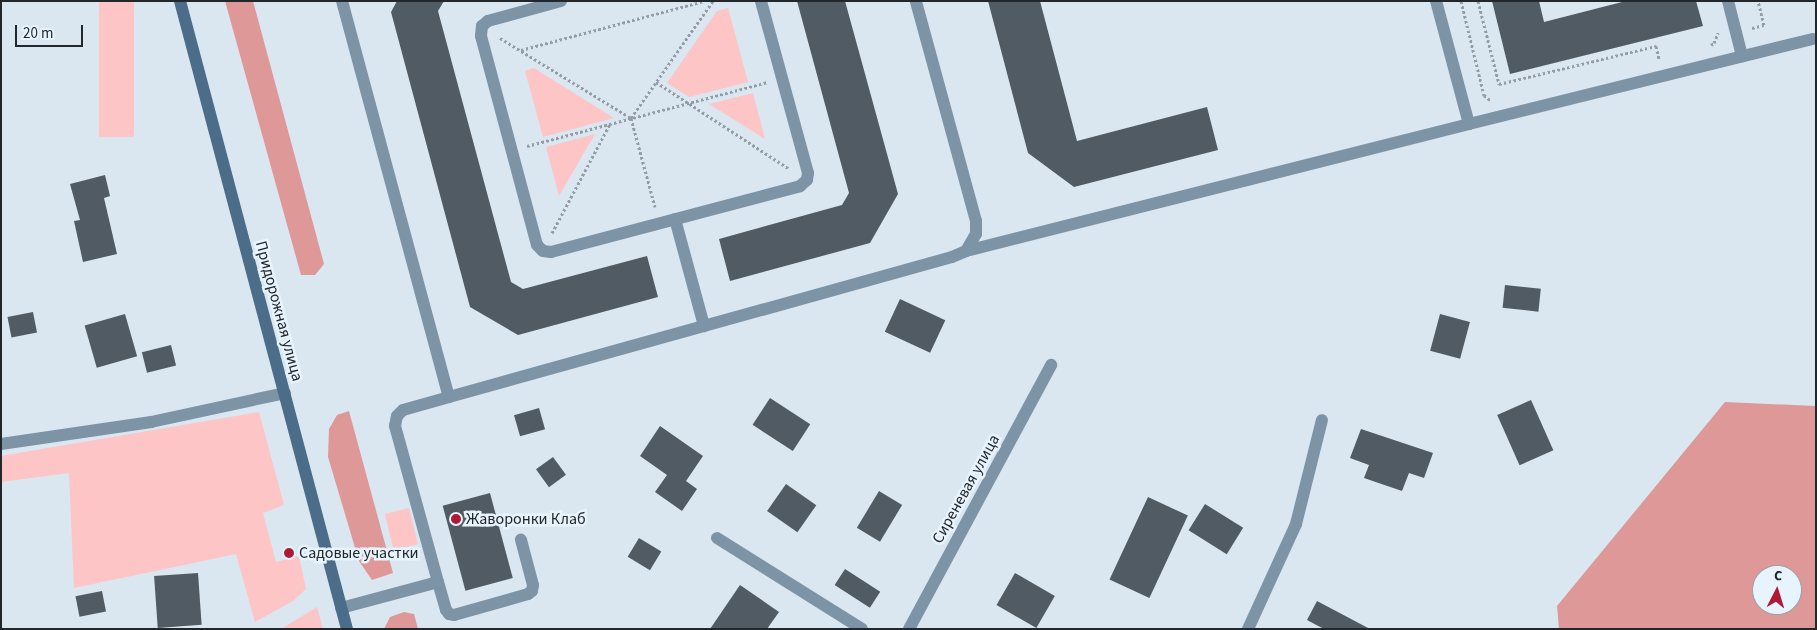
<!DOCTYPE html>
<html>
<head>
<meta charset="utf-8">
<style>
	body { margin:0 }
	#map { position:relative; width:1817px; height:630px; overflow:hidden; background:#dae6f0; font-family:"Source Sans 3",sans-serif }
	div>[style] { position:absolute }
	.green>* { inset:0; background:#fdc5c5; transform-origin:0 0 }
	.forest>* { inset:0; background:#df9898 }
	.building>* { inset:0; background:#505b63; transform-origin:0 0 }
	.path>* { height:3px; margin-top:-1.5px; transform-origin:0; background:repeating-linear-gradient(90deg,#949da5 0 2.5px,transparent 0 5px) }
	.service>* { height:12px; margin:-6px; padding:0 6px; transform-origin:6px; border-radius:6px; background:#7d94a7 }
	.minor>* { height:12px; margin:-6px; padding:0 6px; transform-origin:6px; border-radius:6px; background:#7d94a7 }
	.secondary>* { height:12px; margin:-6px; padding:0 6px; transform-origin:6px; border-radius:6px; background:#4b6d89 }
	.dots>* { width:14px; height:14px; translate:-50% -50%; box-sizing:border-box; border:2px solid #e7f3fd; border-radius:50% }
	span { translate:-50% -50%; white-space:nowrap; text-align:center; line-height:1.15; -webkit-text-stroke:5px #e7f3fd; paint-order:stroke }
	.street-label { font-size:16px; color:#22272b }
	.poi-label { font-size:16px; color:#22272b }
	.left { translate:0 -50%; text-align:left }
	.frame { position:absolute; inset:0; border:2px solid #22272b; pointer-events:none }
	.north { position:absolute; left:1752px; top:565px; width:50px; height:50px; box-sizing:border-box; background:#e7f3fd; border:1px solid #98a1a9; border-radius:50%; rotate:5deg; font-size:14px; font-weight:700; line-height:20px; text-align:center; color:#22272b }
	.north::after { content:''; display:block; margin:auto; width:18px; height:22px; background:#ae1a35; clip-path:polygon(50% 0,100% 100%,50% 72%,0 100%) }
	.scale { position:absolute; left:15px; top:25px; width:68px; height:22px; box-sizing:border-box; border:2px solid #22272b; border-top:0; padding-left:6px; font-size:15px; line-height:18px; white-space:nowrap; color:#22272b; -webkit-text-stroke:4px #e7f3fd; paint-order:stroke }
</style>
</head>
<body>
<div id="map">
	<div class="green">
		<i style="left:99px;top:1px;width:35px;height:136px"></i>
		<i style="clip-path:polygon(728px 8px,748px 82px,689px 97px,667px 83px,717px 11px)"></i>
		<i style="clip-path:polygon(534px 68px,614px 118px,543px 137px,525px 71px)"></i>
		<i style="clip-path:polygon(753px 93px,765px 139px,709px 104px)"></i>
		<i style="clip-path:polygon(595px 134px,559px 196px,546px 147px)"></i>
		<i style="clip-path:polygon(259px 412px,284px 505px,263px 513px,276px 562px,299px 556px,306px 589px,293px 601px,255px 622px,236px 554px,74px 588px,69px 473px,1px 482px,1px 456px)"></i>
		<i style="left:409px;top:508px;width:37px;height:25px;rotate:76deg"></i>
		<i style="clip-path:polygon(317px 607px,323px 629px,281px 629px)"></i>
	</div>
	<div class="forest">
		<i style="clip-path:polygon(225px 1px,253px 1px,324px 264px,315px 275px,301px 275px)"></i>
		<i style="clip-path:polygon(evenodd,1725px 402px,1816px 406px,1816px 629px,1559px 629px,1557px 606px,1725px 402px,1762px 575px,1792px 575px,1792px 605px,1762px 605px,1762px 575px)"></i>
		<i style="clip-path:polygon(349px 411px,393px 573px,372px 580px,359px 561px,328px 457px,329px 429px,337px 415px)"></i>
		<i style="clip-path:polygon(404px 612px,414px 614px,418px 629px,384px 629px,390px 617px)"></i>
	</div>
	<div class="building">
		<i style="clip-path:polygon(397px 1px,444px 1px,438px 11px,511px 282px,523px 289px,647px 256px,658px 297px,518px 335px,470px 307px,391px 12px)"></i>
		<i style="clip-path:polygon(797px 1px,845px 1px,898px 194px,870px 243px,730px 281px,719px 239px,842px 205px,849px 193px)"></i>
		<i style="clip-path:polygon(988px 1px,1040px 1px,1077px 141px,1207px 107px,1218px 150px,1074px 187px,1028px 153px)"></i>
		<i style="clip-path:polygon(1492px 1px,1539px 1px,1544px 22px,1626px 1px,1696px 1px,1703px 26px,1510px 74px)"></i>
		<i style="clip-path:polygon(105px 175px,110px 196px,104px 198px,117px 254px,83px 262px,74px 221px,80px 220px,70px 184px)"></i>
		<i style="left:1505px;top:285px;width:36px;height:23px;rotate:6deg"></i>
		<i style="left:900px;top:299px;width:50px;height:36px;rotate:25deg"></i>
		<i style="left:33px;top:312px;width:21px;height:26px;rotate:79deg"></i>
		<i style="left:125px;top:314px;width:44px;height:42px;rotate:74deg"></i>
		<i style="left:1440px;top:314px;width:31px;height:38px;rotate:15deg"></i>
		<i style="left:171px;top:345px;width:21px;height:30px;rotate:76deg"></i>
		<i style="left:770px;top:398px;width:48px;height:32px;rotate:33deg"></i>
		<i style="left:1531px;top:400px;width:55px;height:37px;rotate:66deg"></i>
		<i style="left:539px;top:408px;width:22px;height:26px;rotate:74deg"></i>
		<i style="clip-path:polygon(660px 426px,703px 456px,686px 481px,697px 489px,682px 511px,655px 492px,667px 475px,640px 456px)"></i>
		<i style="clip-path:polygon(1361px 429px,1433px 453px,1424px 478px,1409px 473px,1402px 491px,1364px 478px,1369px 465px,1350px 458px)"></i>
		<i style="left:553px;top:457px;width:22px;height:21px;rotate:54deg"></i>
		<i style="left:786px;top:484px;width:37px;height:33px;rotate:35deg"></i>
		<i style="left:879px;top:491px;width:27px;height:43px;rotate:31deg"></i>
		<i style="left:490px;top:493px;width:88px;height:49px;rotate:75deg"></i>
		<i style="left:1148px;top:497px;width:44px;height:91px;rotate:25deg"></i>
		<i style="left:1205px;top:504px;width:45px;height:31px;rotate:32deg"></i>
		<i style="left:639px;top:538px;width:26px;height:22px;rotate:31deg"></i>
		<i style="left:845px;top:569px;width:42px;height:19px;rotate:33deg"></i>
		<i style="left:198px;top:573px;width:52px;height:44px;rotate:86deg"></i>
		<i style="left:1015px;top:573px;width:46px;height:37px;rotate:30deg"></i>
		<i style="clip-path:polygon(740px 585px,779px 612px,767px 629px,710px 629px)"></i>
		<i style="left:102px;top:591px;width:21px;height:27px;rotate:79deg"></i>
		<i style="clip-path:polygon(1317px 601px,1370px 629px,1324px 629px,1307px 620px)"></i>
	</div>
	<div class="path">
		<i style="left:1461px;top:1px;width:97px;rotate:76.3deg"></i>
		<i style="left:1484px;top:95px;width:8px;rotate:40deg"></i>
		<i style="left:1478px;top:1px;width:86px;rotate:75.8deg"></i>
		<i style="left:1499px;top:84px;width:162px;rotate:-13.6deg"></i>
		<i style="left:1656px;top:46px;width:13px;rotate:77deg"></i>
		<i style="left:1752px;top:28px;width:12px;rotate:-14deg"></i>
		<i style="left:1764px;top:25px;width:25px;rotate:-104deg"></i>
		<i style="left:500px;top:38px;width:153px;rotate:31.4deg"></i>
		<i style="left:631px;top:118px;width:143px;rotate:-55deg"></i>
		<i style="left:1711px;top:45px;width:4px;rotate:-34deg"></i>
		<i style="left:1714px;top:43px;width:11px;rotate:-68deg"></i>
		<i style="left:521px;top:50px;width:189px;rotate:-15deg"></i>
		<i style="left:656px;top:82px;width:158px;rotate:33.1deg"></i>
		<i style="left:631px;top:118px;width:92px;rotate:74.9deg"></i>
		<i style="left:527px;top:146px;width:248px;rotate:-14.9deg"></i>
		<i style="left:552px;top:233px;width:123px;rotate:-62deg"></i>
	</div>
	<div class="service">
		<i style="left:342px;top:1px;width:410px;rotate:74.9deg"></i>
		<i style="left:449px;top:397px;width:522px;rotate:-15.55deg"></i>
		<i style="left:952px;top:257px;width:15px;rotate:-23deg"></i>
		<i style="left:966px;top:251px;width:20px;rotate:-60deg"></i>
		<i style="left:976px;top:234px;width:13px;rotate:-90deg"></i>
		<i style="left:976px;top:221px;width:228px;rotate:-105.3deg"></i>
		<i style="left:561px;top:1px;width:76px;rotate:164.7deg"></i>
		<i style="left:488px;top:21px;width:8px;rotate:140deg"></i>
		<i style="left:482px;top:26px;width:10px;rotate:96deg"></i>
		<i style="left:481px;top:36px;width:216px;rotate:75deg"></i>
		<i style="left:537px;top:245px;width:8px;rotate:45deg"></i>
		<i style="left:543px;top:251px;width:8px;rotate:7deg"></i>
		<i style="left:551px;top:252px;width:258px;rotate:-14.8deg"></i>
		<i style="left:800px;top:186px;width:9px;rotate:-41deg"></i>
		<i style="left:807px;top:180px;width:7px;rotate:-82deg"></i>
		<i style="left:808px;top:173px;width:178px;rotate:-105.3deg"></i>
		<i style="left:1728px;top:1px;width:57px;rotate:75.7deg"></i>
		<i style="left:1469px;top:124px;width:354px;rotate:-13.9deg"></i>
		<i style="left:675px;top:219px;width:111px;rotate:74.8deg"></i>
		<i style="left:966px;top:251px;width:519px;rotate:-14.17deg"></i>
		<i style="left:1469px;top:124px;width:127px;rotate:-105deg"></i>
		<i style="left:717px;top:538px;width:171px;rotate:32.1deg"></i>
		<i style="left:438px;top:582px;width:29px;rotate:74deg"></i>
		<i style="left:446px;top:610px;width:5px;rotate:53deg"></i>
		<i style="left:449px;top:614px;width:5px;rotate:11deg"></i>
		<i style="left:454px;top:615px;width:77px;rotate:-15.8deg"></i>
		<i style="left:528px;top:594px;width:5px;rotate:-37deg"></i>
		<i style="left:532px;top:591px;width:6px;rotate:-81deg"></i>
		<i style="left:533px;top:585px;width:47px;rotate:-104.9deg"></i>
		<i style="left:341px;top:608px;width:100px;rotate:-15deg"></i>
		<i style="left:438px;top:582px;width:162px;rotate:-105.4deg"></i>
		<i style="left:395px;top:426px;width:10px;rotate:-79deg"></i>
		<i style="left:397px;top:416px;width:8px;rotate:-45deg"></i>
		<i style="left:403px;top:410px;width:48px;rotate:-15.8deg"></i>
		<i style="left:909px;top:629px;width:300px;rotate:-61.7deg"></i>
		<i style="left:1248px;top:629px;width:115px;rotate:-65.4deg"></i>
		<i style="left:1296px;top:524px;width:107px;rotate:-76deg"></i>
	</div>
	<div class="minor">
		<i style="left:1px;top:444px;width:152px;rotate:-8.3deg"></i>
		<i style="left:151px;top:422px;width:137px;rotate:-12.2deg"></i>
	</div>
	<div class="secondary">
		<i style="left:180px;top:1px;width:650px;rotate:75.11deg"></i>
	</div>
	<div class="dots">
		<i style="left:456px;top:519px;background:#ae1a35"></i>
		<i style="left:289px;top:553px;background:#ae1a35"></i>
	</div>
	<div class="street-label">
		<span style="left:279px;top:311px;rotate:75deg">Придорожная улица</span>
		<span style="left:966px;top:489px;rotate:-61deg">Сиреневая улица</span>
	</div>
	<div class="poi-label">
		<span class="left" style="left:466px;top:519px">Жаворонки Клаб</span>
		<span class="left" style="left:299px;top:553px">Садовые участки</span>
	</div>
	<div class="frame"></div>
	<div class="north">С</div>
	<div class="scale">20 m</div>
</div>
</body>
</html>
